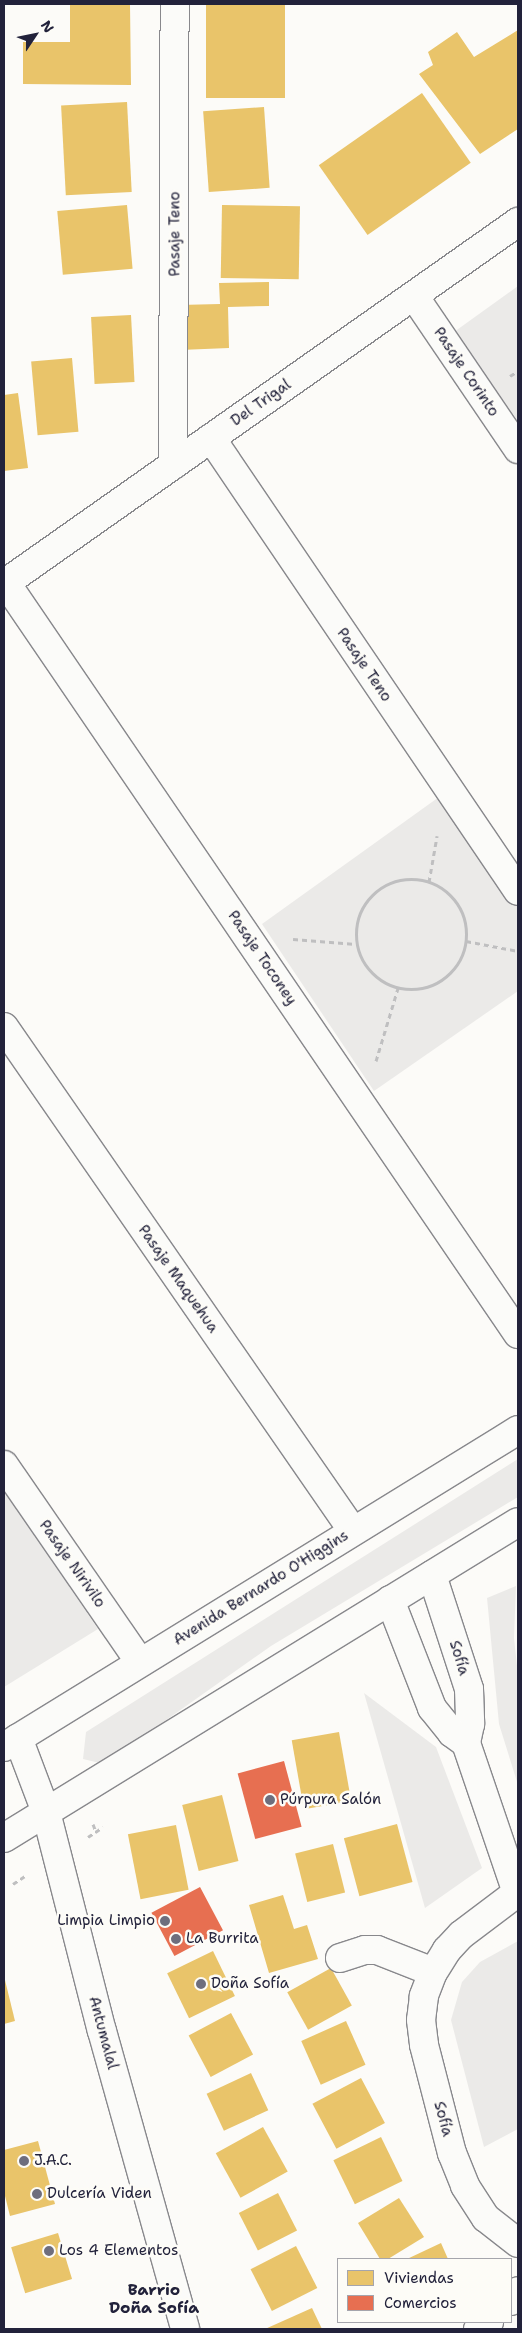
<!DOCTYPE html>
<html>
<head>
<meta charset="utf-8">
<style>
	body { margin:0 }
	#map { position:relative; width:522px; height:2333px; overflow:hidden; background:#fcfbf8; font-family:"Shantell Sans",sans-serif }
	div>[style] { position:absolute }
	.green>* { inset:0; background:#ebeae8 }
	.homes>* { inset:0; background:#e9c46a; transform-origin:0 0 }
	.shops>* { inset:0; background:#e76f51; transform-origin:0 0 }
	.path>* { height:3px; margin-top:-1.5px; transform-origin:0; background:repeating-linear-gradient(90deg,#bfbfc0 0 5px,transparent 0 9px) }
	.path>.ring { margin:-1.5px; padding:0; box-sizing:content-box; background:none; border:3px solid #bfbfc0; border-radius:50% }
	.roads { filter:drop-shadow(1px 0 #88888c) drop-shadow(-1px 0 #88888c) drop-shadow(0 1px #88888c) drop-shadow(0 -1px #88888c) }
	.minor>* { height:28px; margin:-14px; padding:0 14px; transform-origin:14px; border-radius:14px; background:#fbfbf9 }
	.major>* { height:28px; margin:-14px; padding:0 14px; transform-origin:14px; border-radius:14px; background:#fbfbf9 }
	.dots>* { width:14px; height:14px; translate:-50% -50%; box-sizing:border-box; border:2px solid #fdfcf7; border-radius:50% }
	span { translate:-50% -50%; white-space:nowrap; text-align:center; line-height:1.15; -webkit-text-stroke:5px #fdfcf7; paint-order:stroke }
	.street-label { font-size:15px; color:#22223b }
	.poi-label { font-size:15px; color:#22223b }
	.left { translate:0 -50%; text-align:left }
	.right { translate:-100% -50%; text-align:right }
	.neighbourhood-label { font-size:16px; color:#22223b; font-weight:700 }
	.frame { position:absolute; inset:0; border:5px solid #22223b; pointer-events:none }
	.legend { position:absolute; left:337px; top:2258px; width:175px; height:65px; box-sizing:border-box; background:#fdfcf7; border:1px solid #a5a5ac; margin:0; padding:6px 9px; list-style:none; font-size:15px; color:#22223b }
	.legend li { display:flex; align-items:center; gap:10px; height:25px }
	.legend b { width:25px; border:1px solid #a5a5ac }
	.north { position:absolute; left:10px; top:10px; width:50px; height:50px; -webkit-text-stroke:4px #fdfcf7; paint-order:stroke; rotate:56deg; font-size:14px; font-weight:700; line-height:20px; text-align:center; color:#22223b }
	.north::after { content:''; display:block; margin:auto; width:18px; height:22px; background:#22223b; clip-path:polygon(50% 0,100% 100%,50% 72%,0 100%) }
</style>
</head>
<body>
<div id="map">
	<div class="green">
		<i style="clip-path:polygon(518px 286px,518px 421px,454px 332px)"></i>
		<i style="clip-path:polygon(439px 797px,518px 904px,518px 991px,374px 1091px,262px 924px)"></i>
		<i style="clip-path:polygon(518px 1459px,518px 1497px,271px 1646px,104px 1764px,83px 1759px,86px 1732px)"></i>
		<i style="clip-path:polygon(4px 1490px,98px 1629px,4px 1687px)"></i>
		<i style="clip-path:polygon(516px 1586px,514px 1638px,518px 1675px,518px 1785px,499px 1724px,487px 1598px)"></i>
		<i style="clip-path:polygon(364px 1693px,436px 1747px,482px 1868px,425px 1908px)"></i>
		<i style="clip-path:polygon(518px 1941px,518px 2129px,484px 2147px,451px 2020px,462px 1982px,480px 1962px)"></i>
	</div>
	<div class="homes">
		<i style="clip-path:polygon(70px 4px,130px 4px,131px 85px,23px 84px,23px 42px,70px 42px)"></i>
		<i style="left:206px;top:4px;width:79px;height:94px"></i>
		<i style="clip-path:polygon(518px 30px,518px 129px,480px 154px,419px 74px,433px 65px,428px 52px,457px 32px,474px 57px)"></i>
		<i style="left:422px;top:93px;width:85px;height:126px;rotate:55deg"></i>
		<i style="left:127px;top:102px;width:90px;height:66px;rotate:87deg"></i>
		<i style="left:264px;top:107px;width:81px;height:61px;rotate:86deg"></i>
		<i style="left:127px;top:205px;width:64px;height:70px;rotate:85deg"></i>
		<i style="left:222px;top:205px;width:78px;height:73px;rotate:1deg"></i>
		<i style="clip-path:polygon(269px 282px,269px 306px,228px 307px,229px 348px,180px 350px,179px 305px,220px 304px,219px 283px)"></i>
		<i style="left:131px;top:315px;width:67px;height:40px;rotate:87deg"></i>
		<i style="left:72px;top:358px;width:74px;height:41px;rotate:85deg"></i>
		<i style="clip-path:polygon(18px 393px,28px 468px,4px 471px,4px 395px)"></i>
		<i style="left:339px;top:1732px;width:70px;height:48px;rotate:80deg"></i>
		<i style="left:222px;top:1795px;width:68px;height:41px;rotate:76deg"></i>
		<i style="left:397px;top:1824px;width:60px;height:55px;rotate:75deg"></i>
		<i style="left:176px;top:1825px;width:66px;height:49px;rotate:79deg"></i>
		<i style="left:333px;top:1844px;width:50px;height:39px;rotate:76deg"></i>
		<i style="clip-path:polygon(283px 1895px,294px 1929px,307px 1925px,318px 1959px,269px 1973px,249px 1905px)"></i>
		<i style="left:213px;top:1951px;width:50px;height:51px;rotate:64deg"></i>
		<i style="left:331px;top:1968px;width:43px;height:50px;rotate:61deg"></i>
		<i style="clip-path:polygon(4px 1976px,15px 2021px,4px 2024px)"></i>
		<i style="left:231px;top:2013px;width:47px;height:48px;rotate:62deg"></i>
		<i style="left:346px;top:2021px;width:48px;height:49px;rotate:66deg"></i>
		<i style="left:251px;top:2073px;width:41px;height:49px;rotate:65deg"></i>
		<i style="left:361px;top:2078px;width:51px;height:55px;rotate:62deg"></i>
		<i style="left:263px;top:2127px;width:51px;height:54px;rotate:61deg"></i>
		<i style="left:381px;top:2137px;width:49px;height:53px;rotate:64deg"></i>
		<i style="clip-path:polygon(38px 2141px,55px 2204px,10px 2216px,4px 2192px,4px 2150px)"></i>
		<i style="left:278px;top:2193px;width:42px;height:44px;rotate:63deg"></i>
		<i style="clip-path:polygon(399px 2198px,424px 2237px,388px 2259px,380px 2259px,358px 2223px)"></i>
		<i style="left:58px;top:2233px;width:48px;height:49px;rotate:73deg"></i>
		<i style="clip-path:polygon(441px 2243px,448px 2259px,407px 2259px)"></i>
		<i style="left:296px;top:2246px;width:47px;height:51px;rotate:63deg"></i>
		<i style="clip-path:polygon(312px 2308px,322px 2329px,265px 2329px)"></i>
	</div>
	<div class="shops">
		<i style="left:284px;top:1761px;width:68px;height:48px;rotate:75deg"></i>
		<i style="left:200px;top:1887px;width:49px;height:55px;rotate:62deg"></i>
	</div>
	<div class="path">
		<i style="left:510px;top:376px;width:9px;rotate:-32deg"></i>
		<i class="ring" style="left:356px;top:879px;width:107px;height:107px"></i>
		<i style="left:429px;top:882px;width:47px;rotate:-80.1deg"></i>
		<i style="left:293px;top:939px;width:63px;rotate:4.5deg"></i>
		<i style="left:466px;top:941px;width:53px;rotate:10.9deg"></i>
		<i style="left:376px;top:1061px;width:76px;rotate:-73.2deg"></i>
		<i style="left:93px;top:1824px;width:9px;rotate:69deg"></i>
		<i style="left:88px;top:1837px;width:18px;rotate:-34deg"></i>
		<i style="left:13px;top:1884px;width:14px;rotate:-34deg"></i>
	</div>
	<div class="roads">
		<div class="minor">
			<i style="left:414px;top:296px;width:185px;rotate:55.8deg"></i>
			<i style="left:211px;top:438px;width:547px;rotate:55.87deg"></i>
			<i style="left:173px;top:465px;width:461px;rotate:-89.8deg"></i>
			<i style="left:6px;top:583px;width:909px;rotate:55.72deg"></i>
			<i style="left:4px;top:584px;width:629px;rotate:-35.16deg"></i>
			<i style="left:4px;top:1027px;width:613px;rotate:55.3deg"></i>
			<i style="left:4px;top:1465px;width:239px;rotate:55.4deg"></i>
			<i style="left:432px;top:1575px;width:120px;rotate:72deg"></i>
			<i style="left:469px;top:1689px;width:35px;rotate:88deg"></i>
			<i style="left:470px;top:1724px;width:19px;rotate:102deg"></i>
			<i style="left:466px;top:1743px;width:158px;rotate:71.2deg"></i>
			<i style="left:390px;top:1600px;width:116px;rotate:68.7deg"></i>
			<i style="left:432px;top:1708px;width:32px;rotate:51deg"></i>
			<i style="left:452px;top:1733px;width:17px;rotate:36deg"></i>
			<i style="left:18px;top:1738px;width:79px;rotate:69.3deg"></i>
			<i style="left:46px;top:1812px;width:226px;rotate:75.7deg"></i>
			<i style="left:102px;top:2031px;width:309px;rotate:74.4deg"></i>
			<i style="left:518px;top:1892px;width:71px;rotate:143deg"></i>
			<i style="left:461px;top:1935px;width:21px;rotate:133deg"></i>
			<i style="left:447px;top:1950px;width:26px;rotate:122deg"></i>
			<i style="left:433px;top:1972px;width:26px;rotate:111deg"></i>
			<i style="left:424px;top:1996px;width:24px;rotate:97deg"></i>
			<i style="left:421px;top:2020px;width:25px;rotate:83deg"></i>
			<i style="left:424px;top:2045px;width:112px;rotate:75.5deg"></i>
			<i style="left:452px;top:2153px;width:35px;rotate:68deg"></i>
			<i style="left:465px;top:2186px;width:38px;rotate:57deg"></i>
			<i style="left:486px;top:2218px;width:41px;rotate:38deg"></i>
			<i style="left:340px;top:1958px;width:26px;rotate:-18deg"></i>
			<i style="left:365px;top:1950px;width:12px"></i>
			<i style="left:377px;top:1950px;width:60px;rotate:21.4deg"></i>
			<i style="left:511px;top:2301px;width:12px;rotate:-55deg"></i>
			<i style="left:478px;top:2329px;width:13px;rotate:-32deg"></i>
		</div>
		<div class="major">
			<i style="left:4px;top:1747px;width:604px;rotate:-31.66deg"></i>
			<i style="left:4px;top:1838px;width:603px;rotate:-31.58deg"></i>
		</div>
	</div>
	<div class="dots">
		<i style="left:270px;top:1800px;background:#6e6e7d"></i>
		<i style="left:165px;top:1921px;background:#6e6e7d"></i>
		<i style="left:176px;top:1939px;background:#6e6e7d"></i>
		<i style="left:201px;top:1984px;background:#6e6e7d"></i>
		<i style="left:24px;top:2161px;background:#6e6e7d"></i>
		<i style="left:37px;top:2194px;background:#6e6e7d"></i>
		<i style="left:49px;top:2251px;background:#6e6e7d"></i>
	</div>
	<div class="street-label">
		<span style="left:175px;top:234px;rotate:-90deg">Pasaje Teno</span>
		<span style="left:466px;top:372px;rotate:56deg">Pasaje Corinto</span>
		<span style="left:261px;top:403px;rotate:-35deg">Del Trigal</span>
		<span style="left:364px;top:665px;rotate:56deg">Pasaje Teno</span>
		<span style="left:262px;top:958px;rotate:56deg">Pasaje Toconey</span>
		<span style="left:178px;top:1279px;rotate:55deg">Pasaje Maquehua</span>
		<span style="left:72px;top:1564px;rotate:55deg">Pasaje Nirivilo</span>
		<span style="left:261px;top:1588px;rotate:-32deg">Avenida Bernardo O'Higgins</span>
		<span style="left:459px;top:1658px;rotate:73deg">Sofía</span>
		<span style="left:103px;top:2033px;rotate:75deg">Antumalal</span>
		<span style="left:443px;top:2119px;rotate:75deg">Sofía</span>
	</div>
	<div class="poi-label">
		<span class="left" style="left:280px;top:1800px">Púrpura Salón</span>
		<span class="right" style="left:155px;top:1921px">Limpia Limpio</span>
		<span class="left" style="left:186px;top:1939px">La Burrita</span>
		<span class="left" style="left:211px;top:1984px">Doña Sofía</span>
		<span class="left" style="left:34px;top:2161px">J.A.C.</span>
		<span class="left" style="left:47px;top:2194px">Dulcería Viden</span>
		<span class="left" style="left:59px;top:2251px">Los 4 Elementos</span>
	</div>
	<div class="neighbourhood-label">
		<span style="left:154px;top:2299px">Barrio<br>Doña Sofía</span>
	</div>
	<div class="frame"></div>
	<ul class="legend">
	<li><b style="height:14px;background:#e9c46a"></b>Viviendas</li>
	<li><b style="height:14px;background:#e76f51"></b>Comercios</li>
	</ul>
	<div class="north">N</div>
</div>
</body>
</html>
